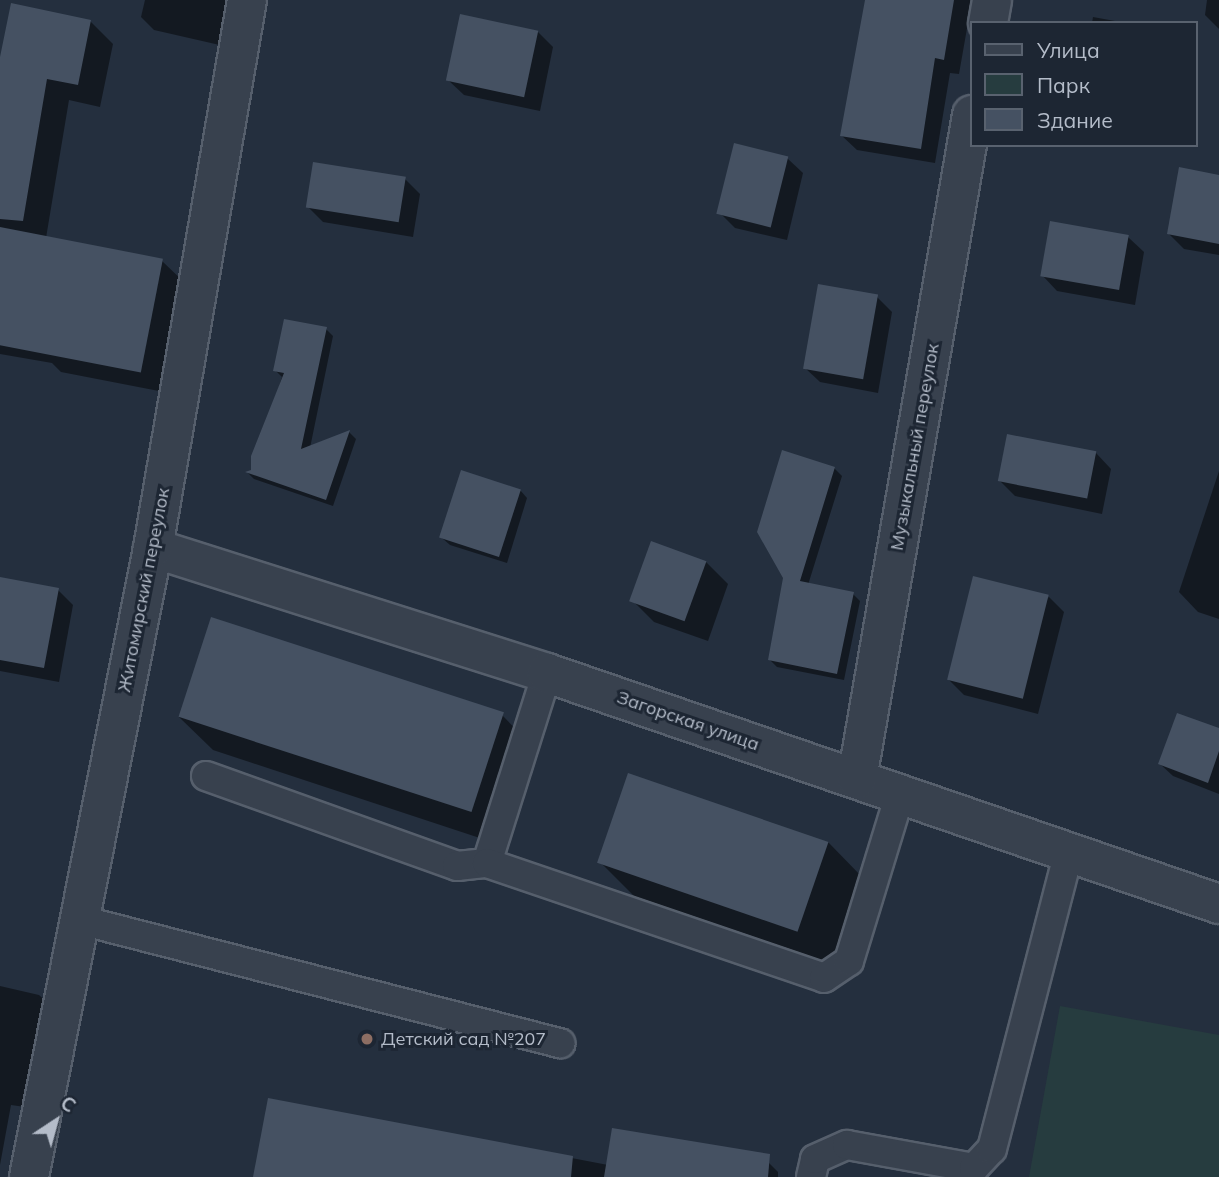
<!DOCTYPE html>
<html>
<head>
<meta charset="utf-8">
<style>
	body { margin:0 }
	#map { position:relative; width:1219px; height:1177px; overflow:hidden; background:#242f3e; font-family:Mulish,sans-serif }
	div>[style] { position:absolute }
	.green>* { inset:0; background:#263c3f }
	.shadow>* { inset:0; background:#0007 }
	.building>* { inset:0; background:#455162; transform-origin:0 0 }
	.roads { filter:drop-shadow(2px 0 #565f6c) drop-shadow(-2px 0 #565f6c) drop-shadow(0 2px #565f6c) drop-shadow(0 -2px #565f6c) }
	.service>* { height:28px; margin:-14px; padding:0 14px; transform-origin:14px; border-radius:14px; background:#38414e }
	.minor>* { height:38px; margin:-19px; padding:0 19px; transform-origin:19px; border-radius:19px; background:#38414e }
	.dots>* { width:19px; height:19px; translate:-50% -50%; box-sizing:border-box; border:4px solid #1d2633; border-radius:50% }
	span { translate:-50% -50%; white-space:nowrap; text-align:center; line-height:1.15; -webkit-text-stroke:6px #1d2633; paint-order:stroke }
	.street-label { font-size:18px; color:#b4bcc9 }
	.poi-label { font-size:18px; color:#b4bcc9 }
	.left { translate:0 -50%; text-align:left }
	.legend { position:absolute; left:970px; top:21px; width:228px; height:126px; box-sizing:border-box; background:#1d2633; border:2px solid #59626f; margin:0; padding:9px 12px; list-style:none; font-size:21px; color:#b4bcc9 }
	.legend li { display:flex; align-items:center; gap:14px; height:35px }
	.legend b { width:35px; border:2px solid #59626f }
	.north { position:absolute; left:21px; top:1086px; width:70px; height:70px; -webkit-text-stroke:5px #1d2633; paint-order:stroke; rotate:36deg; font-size:19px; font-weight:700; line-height:28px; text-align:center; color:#b4bcc9 }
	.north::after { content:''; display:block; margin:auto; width:24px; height:32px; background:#b4bcc9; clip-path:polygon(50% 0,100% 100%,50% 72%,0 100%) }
</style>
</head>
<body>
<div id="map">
	<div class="green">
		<i style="clip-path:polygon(1060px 1006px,1219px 1035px,1219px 1177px,1029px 1177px)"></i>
	</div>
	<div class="shadow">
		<i style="clip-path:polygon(145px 0,236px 0,224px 46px,154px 30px,141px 17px)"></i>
		<i style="clip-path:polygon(866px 0,972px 0,959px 74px,950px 73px,935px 163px,857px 150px,841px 135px)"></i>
		<i style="clip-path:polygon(1207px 0,1219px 0,1219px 29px,1205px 15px)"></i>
		<i style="clip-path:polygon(1093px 17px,1126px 23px,1092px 23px)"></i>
		<i style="clip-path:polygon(90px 21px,113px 44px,100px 107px,69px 100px,46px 238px,162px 261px,185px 283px,164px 392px,61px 372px,52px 363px,0 354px,0 66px)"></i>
		<i style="clip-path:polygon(537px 31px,553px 47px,540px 111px,464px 95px,448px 80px)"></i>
		<i style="clip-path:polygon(787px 158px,803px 173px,787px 240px,735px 228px,720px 213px)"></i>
		<i style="clip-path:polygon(1219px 176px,1219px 255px,1184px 249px,1169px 234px)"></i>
		<i style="clip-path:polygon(405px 179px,420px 194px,413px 237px,323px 222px,307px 206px)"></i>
		<i style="clip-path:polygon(1128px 237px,1144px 252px,1135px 305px,1057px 291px,1042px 275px)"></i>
		<i style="clip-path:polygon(877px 297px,892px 312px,878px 393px,820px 382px,804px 367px)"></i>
		<i style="clip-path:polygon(326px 329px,333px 336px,310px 448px,349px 432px,356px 439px,333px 506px,254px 479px,248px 473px,253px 471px,282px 377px,275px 370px)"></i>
		<i style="clip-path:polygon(1096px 453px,1111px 469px,1102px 514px,1015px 496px,1000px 481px)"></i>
		<i style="clip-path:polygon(834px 468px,842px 476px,808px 585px,853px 594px,860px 601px,844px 680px,777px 667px,770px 660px)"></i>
		<i style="clip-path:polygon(1219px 471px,1219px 619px,1198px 612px,1179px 592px)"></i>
		<i style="clip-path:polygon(520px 490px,527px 498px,507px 563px,450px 545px,442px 538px)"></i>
		<i style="clip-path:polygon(706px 562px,728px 584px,708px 641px,654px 622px,632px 600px)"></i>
		<i style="clip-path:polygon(0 579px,58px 590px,73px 605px,59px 682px,0 671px)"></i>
		<i style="clip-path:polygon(1049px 597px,1064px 612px,1038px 714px,964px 695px,949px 680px)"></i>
		<i style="clip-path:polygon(502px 715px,535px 749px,504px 846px,213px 750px,179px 717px)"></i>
		<i style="clip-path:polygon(1219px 730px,1219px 794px,1173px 776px,1160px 764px)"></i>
		<i style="clip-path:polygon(828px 842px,865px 880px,836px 967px,638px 900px,600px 862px)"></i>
		<i style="clip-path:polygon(0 986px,39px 995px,47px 1002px,25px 1107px,11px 1105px,0 1165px)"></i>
		<i style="clip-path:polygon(270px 1100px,608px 1165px,760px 1154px,778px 1172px,778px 1177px,255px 1177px)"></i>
	</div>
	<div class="building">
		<i style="clip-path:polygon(865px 0,954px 0,944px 60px,935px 58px,921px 149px,840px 136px)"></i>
		<i style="clip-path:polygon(11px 3px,91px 20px,78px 85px,47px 79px,23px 221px,0 219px,0 57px)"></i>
		<i style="left:460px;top:14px;width:80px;height:68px;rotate:12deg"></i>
		<i style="left:734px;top:143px;width:56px;height:73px;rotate:14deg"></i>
		<i style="left:313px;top:162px;width:94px;height:46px;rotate:9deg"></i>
		<i style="clip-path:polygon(1179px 167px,1219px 175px,1219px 244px,1167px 234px)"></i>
		<i style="left:1050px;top:221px;width:80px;height:56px;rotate:10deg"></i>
		<i style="left:0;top:227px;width:166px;height:116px;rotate:11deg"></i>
		<i style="left:818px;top:284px;width:61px;height:86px;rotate:10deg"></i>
		<i style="clip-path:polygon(284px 319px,327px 327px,301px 449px,350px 430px,326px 500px,245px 472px,251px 470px,251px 456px,284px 373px,273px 371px)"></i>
		<i style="left:1007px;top:434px;width:91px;height:48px;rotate:11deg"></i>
		<i style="clip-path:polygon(782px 450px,835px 467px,800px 581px,854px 592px,837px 674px,768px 660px,783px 578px,757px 532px)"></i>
		<i style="left:461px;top:470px;width:63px;height:71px;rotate:18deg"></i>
		<i style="left:651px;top:541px;width:59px;height:64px;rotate:20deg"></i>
		<i style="left:973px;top:576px;width:78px;height:107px;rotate:14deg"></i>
		<i style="clip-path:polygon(0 577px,59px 588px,44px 668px,0 660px)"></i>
		<i style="left:211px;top:617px;width:308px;height:105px;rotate:18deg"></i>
		<i style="clip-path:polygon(1177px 713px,1219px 728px,1219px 751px,1208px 783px,1158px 764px)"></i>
		<i style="left:628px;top:773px;width:212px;height:95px;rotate:19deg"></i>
		<i style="clip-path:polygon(268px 1098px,573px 1156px,571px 1177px,253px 1177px)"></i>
		<i style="clip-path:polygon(612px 1128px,770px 1154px,768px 1177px,604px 1177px)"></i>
	</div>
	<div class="roads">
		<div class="service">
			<i style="left:206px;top:776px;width:267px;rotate:19.7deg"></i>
			<i style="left:457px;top:866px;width:30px;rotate:-6deg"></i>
			<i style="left:487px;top:863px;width:199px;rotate:-72.5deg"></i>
			<i style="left:487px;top:863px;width:356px;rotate:18.8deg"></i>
			<i style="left:824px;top:978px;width:30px;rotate:-34deg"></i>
			<i style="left:849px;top:961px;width:175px;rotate:-73deg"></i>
			<i style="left:80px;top:920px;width:496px;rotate:14.4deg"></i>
			<i style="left:811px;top:1177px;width:18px;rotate:-77deg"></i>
			<i style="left:815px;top:1159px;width:35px;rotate:-24deg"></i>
			<i style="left:847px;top:1145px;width:129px;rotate:10.3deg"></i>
			<i style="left:974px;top:1168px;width:26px;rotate:-47deg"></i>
			<i style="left:992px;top:1149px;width:307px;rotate:-75.5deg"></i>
		</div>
		<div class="minor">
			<i style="left:988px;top:23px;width:23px;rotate:-80deg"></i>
			<i style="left:153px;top:548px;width:413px;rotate:17.6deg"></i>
			<i style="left:547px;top:673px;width:711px;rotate:18.97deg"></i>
			<i style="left:857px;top:779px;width:674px;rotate:-80.17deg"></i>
			<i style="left:29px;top:1177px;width:641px;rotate:-78.85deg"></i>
			<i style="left:153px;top:548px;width:556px;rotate:-80.27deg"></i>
		</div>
	</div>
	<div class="dots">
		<i style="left:367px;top:1039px;background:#8d6e63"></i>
	</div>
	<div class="street-label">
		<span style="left:915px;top:447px;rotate:-80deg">Музыкальный переулок</span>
		<span style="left:144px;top:590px;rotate:-79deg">Житомирский переулок</span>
		<span style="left:688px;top:721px;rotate:19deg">Загорская улица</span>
	</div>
	<div class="poi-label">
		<span class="left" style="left:381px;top:1039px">Детский сад №207</span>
	</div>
	<ul class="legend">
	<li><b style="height:9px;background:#38414e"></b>Улица</li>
	<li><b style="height:19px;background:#263c3f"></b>Парк</li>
	<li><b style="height:19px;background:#455162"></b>Здание</li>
	</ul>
	<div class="north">С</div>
</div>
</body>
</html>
